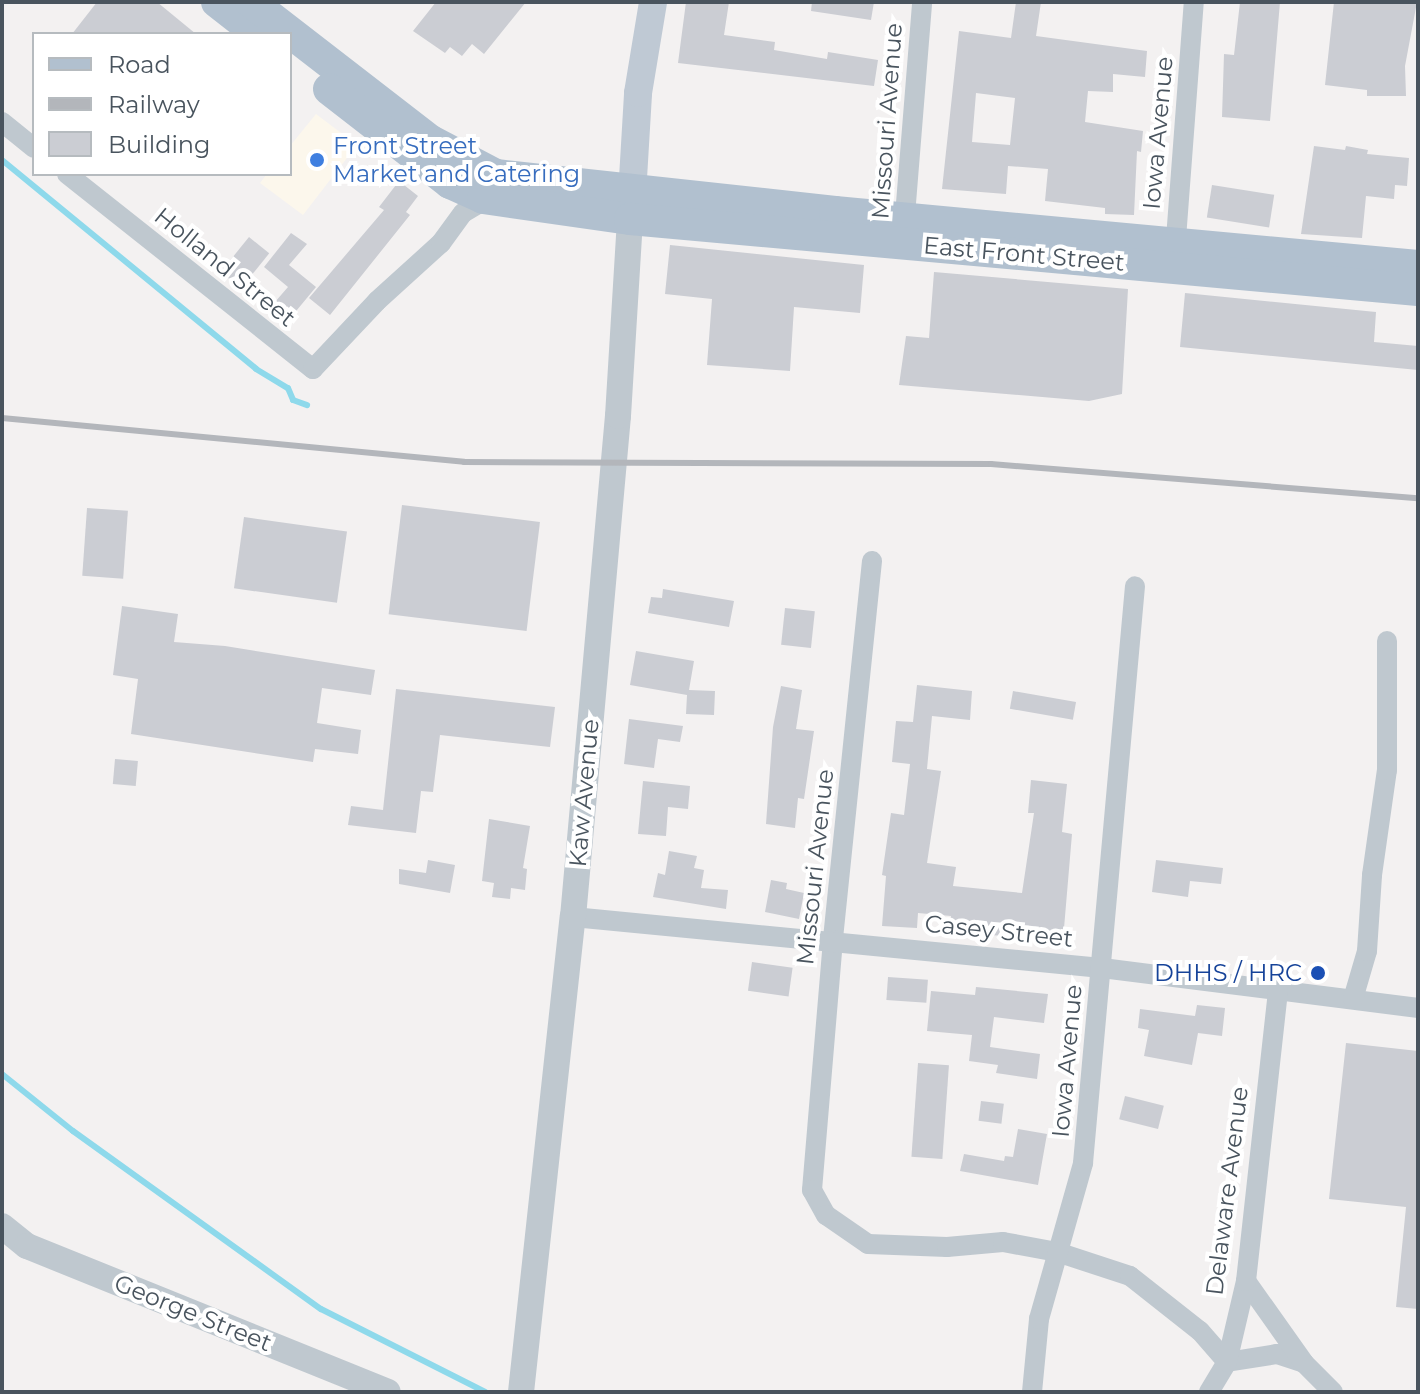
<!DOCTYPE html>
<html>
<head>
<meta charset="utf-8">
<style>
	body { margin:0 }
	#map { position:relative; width:1420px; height:1394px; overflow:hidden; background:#f3f1f1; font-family:Montserrat,sans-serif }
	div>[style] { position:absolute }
	.commercial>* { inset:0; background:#fcf7ec }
	.stream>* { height:6px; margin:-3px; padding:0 3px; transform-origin:3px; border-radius:3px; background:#8ed9eb }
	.building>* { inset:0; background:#cbcdd3; transform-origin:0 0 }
	.minor>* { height:20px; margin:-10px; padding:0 10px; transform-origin:10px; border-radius:10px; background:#bfc8cf }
	.tertiary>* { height:26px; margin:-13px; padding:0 13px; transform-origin:13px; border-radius:13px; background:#bfc8cf }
	.secondary>* { height:28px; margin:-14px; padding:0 14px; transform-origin:14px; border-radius:14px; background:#bfc9d4 }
	.primary>* { height:32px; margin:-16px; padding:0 16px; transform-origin:16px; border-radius:16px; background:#b1c0cf }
	.rail>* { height:6px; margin:-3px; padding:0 3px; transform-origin:3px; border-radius:3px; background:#b3b6bb }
	.dots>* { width:22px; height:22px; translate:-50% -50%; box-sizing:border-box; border:4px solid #fff; border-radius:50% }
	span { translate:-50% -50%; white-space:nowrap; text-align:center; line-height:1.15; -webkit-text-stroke:8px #fff; paint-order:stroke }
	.street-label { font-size:24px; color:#49545e }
	.shop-label { font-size:24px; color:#366cbe }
	.left { translate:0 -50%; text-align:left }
	.transit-label { font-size:24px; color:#164399 }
	.right { translate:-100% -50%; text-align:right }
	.frame { position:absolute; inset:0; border:4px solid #49545e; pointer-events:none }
	.legend { position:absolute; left:32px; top:32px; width:260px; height:144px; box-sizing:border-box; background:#fff; border:2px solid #b6bbbf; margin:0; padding:10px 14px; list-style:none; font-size:24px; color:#49545e }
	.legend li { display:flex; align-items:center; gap:16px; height:40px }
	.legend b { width:40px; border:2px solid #b6bbbf }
</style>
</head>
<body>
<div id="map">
	<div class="commercial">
		<i style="clip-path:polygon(316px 114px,357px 145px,303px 215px,260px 183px,267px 174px,290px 174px,290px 146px)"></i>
	</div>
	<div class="stream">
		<i style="left:2px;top:160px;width:329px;rotate:39.4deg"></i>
		<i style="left:256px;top:369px;width:37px;rotate:31deg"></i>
		<i style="left:288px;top:388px;width:13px;rotate:67deg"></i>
		<i style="left:293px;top:400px;width:15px;rotate:20deg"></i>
		<i style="left:2px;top:1074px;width:91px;rotate:38.8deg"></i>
		<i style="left:73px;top:1131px;width:305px;rotate:35.7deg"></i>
		<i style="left:321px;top:1309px;width:184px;rotate:26.8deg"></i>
	</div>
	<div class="building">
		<i style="clip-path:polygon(97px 2px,157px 2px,196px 34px,72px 34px)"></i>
		<i style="clip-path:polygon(436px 2px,526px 2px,484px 54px,472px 44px,462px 56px,450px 47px,445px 53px,413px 31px)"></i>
		<i style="clip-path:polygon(686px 2px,729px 2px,724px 35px,775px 42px,774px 50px,827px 59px,828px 52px,878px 60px,874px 86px,678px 63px)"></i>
		<i style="clip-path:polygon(812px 2px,874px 2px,871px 20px,811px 11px)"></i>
		<i style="clip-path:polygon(evenodd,1016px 2px,1041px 2px,1036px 36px,1147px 51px,1145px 77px,1113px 74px,1113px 92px,1088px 91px,1085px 122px,1143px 131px,1141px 152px,1137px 151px,1134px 215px,1105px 214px,1105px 208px,1045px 201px,1048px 169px,1008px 166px,1006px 194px,942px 189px,959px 31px,1011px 38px,1016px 2px,976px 93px,1015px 98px,1010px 145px,972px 142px,976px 93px)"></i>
		<i style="clip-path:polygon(1240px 2px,1280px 2px,1270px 121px,1222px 117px,1224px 54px,1234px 55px)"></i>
		<i style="clip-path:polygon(1334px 2px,1417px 2px,1405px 66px,1406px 96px,1367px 96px,1367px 90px,1325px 85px)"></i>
		<i style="clip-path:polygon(1314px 146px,1345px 150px,1346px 146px,1368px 150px,1367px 154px,1409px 158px,1407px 186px,1395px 185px,1394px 199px,1366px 196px,1362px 238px,1301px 234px)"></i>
		<i style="clip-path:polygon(399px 181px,418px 196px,406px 212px,410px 215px,330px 315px,309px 298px,384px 210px,379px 207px)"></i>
		<i style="left:1212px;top:185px;width:63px;height:33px;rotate:9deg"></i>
		<i style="clip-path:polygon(291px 233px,307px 244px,289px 265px,316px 287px,292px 316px,275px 302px,288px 287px,264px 267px)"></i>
		<i style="left:249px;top:237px;width:26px;height:45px;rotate:39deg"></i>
		<i style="clip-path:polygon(670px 245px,864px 265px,860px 313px,794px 307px,790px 371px,707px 365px,712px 299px,665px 294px)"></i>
		<i style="clip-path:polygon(934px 272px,1128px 289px,1122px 394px,1089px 401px,899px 385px,906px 336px,929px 338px)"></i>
		<i style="clip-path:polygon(1185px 293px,1376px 312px,1374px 342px,1418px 346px,1418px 370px,1180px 347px)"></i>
		<i style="left:402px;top:505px;width:139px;height:110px;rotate:7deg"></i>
		<i style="left:87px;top:508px;width:41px;height:68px;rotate:4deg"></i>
		<i style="left:244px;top:517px;width:104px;height:72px;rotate:8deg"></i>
		<i style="clip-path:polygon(663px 589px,734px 601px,729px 627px,648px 613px,651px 597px,662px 598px)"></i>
		<i style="clip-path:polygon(122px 606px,178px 614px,174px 642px,225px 646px,375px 670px,371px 695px,322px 688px,317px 723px,361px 730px,358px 754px,315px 749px,313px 762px,131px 734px,138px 679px,113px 675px)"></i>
		<i style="left:785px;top:608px;width:30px;height:37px;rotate:6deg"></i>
		<i style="clip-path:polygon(636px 651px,694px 661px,689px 690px,715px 691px,714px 715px,686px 714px,687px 695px,630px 685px)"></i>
		<i style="clip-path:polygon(917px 685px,972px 691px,970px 720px,932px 716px,927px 769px,941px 771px,927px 863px,956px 867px,953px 886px,1022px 893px,1034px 813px,1028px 813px,1031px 780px,1067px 784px,1062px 832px,1072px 834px,1063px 940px,976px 934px,949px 929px,951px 916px,918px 913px,917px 928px,882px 926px,886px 876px,882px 875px,891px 813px,904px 815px,910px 764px,892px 762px,896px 721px,913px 722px)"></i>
		<i style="clip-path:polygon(781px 686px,802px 690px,796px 729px,814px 731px,804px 799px,798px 798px,795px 828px,766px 824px,773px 727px)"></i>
		<i style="clip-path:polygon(396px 689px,555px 707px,550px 747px,440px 735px,433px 792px,421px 791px,416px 833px,348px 825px,351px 806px,383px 810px)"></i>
		<i style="left:1013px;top:691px;width:64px;height:18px;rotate:10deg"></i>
		<i style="clip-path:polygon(629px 719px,683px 726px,680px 742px,658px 739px,654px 768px,624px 764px)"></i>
		<i style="left:115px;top:759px;width:23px;height:25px;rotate:5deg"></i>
		<i style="clip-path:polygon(643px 781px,690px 786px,688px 809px,668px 807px,666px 836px,638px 834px)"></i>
		<i style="clip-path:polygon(489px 819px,530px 826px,523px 868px,527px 869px,525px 890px,511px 888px,510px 899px,492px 897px,494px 883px,482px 881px)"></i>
		<i style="clip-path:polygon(669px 851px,697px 856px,694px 868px,704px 870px,701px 888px,728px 890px,726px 909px,653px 897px,658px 873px,665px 875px)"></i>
		<i style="clip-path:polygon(428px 860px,455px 865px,450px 893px,399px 884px,399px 869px,426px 873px)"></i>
		<i style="clip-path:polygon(1156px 860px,1223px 868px,1221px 884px,1190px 881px,1188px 897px,1152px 892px)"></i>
		<i style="clip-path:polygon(771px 880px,787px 883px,786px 889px,804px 893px,799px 919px,765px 912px)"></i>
		<i style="left:752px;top:962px;width:41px;height:29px;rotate:8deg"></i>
		<i style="left:888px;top:977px;width:40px;height:23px;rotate:4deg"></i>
		<i style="clip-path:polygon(976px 987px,1048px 994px,1044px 1023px,994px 1017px,990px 1047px,1040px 1054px,1037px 1079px,996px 1073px,998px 1065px,969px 1061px,972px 1035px,927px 1031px,931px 991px,975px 995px)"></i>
		<i style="clip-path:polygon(1197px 1005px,1225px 1008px,1222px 1036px,1198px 1033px,1192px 1065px,1144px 1056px,1149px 1030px,1138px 1028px,1140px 1009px,1195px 1016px)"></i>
		<i style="clip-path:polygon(1346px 1043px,1418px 1051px,1418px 1309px,1396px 1307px,1406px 1207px,1329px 1199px)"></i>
		<i style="left:918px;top:1063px;width:31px;height:94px;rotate:4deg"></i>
		<i style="left:1125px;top:1096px;width:40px;height:24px;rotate:14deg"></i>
		<i style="left:981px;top:1101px;width:23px;height:20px;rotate:7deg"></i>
		<i style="clip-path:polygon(1018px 1129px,1047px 1134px,1038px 1185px,960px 1171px,964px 1154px,1004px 1161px,1005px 1156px,1013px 1157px)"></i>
	</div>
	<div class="minor">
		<i style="left:2px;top:122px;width:41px;rotate:39.1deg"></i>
		<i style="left:67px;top:174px;width:314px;rotate:38.4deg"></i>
		<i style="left:313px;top:369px;width:93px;rotate:-46.7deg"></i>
		<i style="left:377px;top:301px;width:86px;rotate:-42.2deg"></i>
		<i style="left:441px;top:243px;width:37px;rotate:-54deg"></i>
		<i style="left:463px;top:213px;width:29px;rotate:-31deg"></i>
		<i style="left:488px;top:198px;width:4px;rotate:-63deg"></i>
		<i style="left:904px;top:228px;width:227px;rotate:-85.4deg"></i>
		<i style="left:1175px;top:252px;width:251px;rotate:-85.7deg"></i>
		<i style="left:872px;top:561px;width:381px;rotate:95.9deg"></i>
		<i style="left:833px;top:940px;width:251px;rotate:94.8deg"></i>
		<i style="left:812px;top:1190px;width:29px;rotate:61deg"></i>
		<i style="left:826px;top:1215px;width:51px;rotate:34.6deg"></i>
		<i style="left:868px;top:1244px;width:79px;rotate:2.2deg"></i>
		<i style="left:947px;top:1247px;width:56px;rotate:-5.1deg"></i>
		<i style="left:1003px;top:1242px;width:55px;rotate:10.5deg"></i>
		<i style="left:1057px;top:1252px;width:77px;rotate:18.2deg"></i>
		<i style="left:1130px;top:1276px;width:89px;rotate:38.2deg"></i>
		<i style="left:1200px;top:1331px;width:41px;rotate:48.9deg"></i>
		<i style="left:1227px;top:1362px;width:51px;rotate:-9.1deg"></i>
		<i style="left:1277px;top:1354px;width:28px;rotate:18deg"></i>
		<i style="left:1304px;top:1363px;width:41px;rotate:45deg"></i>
		<i style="left:573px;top:917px;width:531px;rotate:5.51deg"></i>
		<i style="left:1102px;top:968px;width:319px;rotate:7.2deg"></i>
		<i style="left:1353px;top:999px;width:50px;rotate:-73.7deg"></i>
		<i style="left:1367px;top:951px;width:76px;rotate:-86.2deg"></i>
		<i style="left:1372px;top:875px;width:106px;rotate:-81.9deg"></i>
		<i style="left:1387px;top:770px;width:129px;rotate:-90deg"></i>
		<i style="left:1246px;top:1281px;width:100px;rotate:54.7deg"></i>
		<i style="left:1032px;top:1392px;width:73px;rotate:-84.5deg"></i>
		<i style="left:1039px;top:1319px;width:162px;rotate:-74.2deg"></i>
		<i style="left:1083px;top:1163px;width:579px;rotate:-84.85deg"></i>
		<i style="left:1209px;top:1392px;width:35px;rotate:-59deg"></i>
		<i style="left:1227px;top:1362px;width:83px;rotate:-76.8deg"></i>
		<i style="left:1246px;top:1281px;width:292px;rotate:-83.7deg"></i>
	</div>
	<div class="tertiary">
		<i style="left:2px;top:1226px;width:32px;rotate:39deg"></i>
		<i style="left:27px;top:1246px;width:389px;rotate:22deg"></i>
		<i style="left:521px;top:1392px;width:478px;rotate:-83.8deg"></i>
		<i style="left:573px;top:917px;width:503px;rotate:-84.87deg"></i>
		<i style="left:618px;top:416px;width:197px;rotate:-86.5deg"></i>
	</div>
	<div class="secondary">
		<i style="left:631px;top:212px;width:119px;rotate:-86.6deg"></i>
		<i style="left:638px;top:93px;width:92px;rotate:-80.6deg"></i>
	</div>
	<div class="primary">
		<i style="left:217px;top:2px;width:52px;rotate:38deg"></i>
		<i style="left:251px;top:2px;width:227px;rotate:37.7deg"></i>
		<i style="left:431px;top:141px;width:73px;rotate:27.6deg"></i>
		<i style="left:496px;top:175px;width:341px;rotate:6.2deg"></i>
		<i style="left:835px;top:212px;width:585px;rotate:5.29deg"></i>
		<i style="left:329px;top:89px;width:153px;rotate:37.8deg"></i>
		<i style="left:450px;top:183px;width:36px;rotate:24deg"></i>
		<i style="left:483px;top:198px;width:148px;rotate:8.1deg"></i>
		<i style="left:630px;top:219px;width:791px;rotate:5.15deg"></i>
	</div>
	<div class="rail">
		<i style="left:2px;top:418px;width:464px;rotate:5.4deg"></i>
		<i style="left:464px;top:462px;width:527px;rotate:0.22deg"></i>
		<i style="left:991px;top:464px;width:428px;rotate:4.6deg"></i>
	</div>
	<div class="dots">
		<i style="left:317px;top:160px;background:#3f7fe0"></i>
		<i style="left:1318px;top:973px;background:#1a4fb4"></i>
	</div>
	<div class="street-label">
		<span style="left:887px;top:121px;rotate:-86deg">Missouri Avenue</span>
		<span style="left:1158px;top:133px;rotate:-85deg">Iowa Avenue</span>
		<span style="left:1024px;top:254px;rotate:5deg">East Front Street</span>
		<span style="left:225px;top:267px;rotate:39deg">Holland Street</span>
		<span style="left:584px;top:793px;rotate:-85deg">Kaw Avenue</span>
		<span style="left:815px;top:867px;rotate:-84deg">Missouri Avenue</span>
		<span style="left:999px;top:931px;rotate:6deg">Casey Street</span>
		<span style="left:1067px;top:1061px;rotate:-85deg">Iowa Avenue</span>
		<span style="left:1227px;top:1191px;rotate:-83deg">Delaware Avenue</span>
		<span style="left:193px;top:1313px;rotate:22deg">George Street</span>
	</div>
	<div class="shop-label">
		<span class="left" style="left:333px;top:160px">Front Street<br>Market and Catering</span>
	</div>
	<div class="transit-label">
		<span class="right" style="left:1302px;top:973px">DHHS / HRC</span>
	</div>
	<div class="frame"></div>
	<ul class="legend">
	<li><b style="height:10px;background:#b1c0cf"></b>Road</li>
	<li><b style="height:10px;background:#b3b6bb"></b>Railway</li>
	<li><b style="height:22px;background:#cbcdd3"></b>Building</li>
	</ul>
</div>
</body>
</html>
